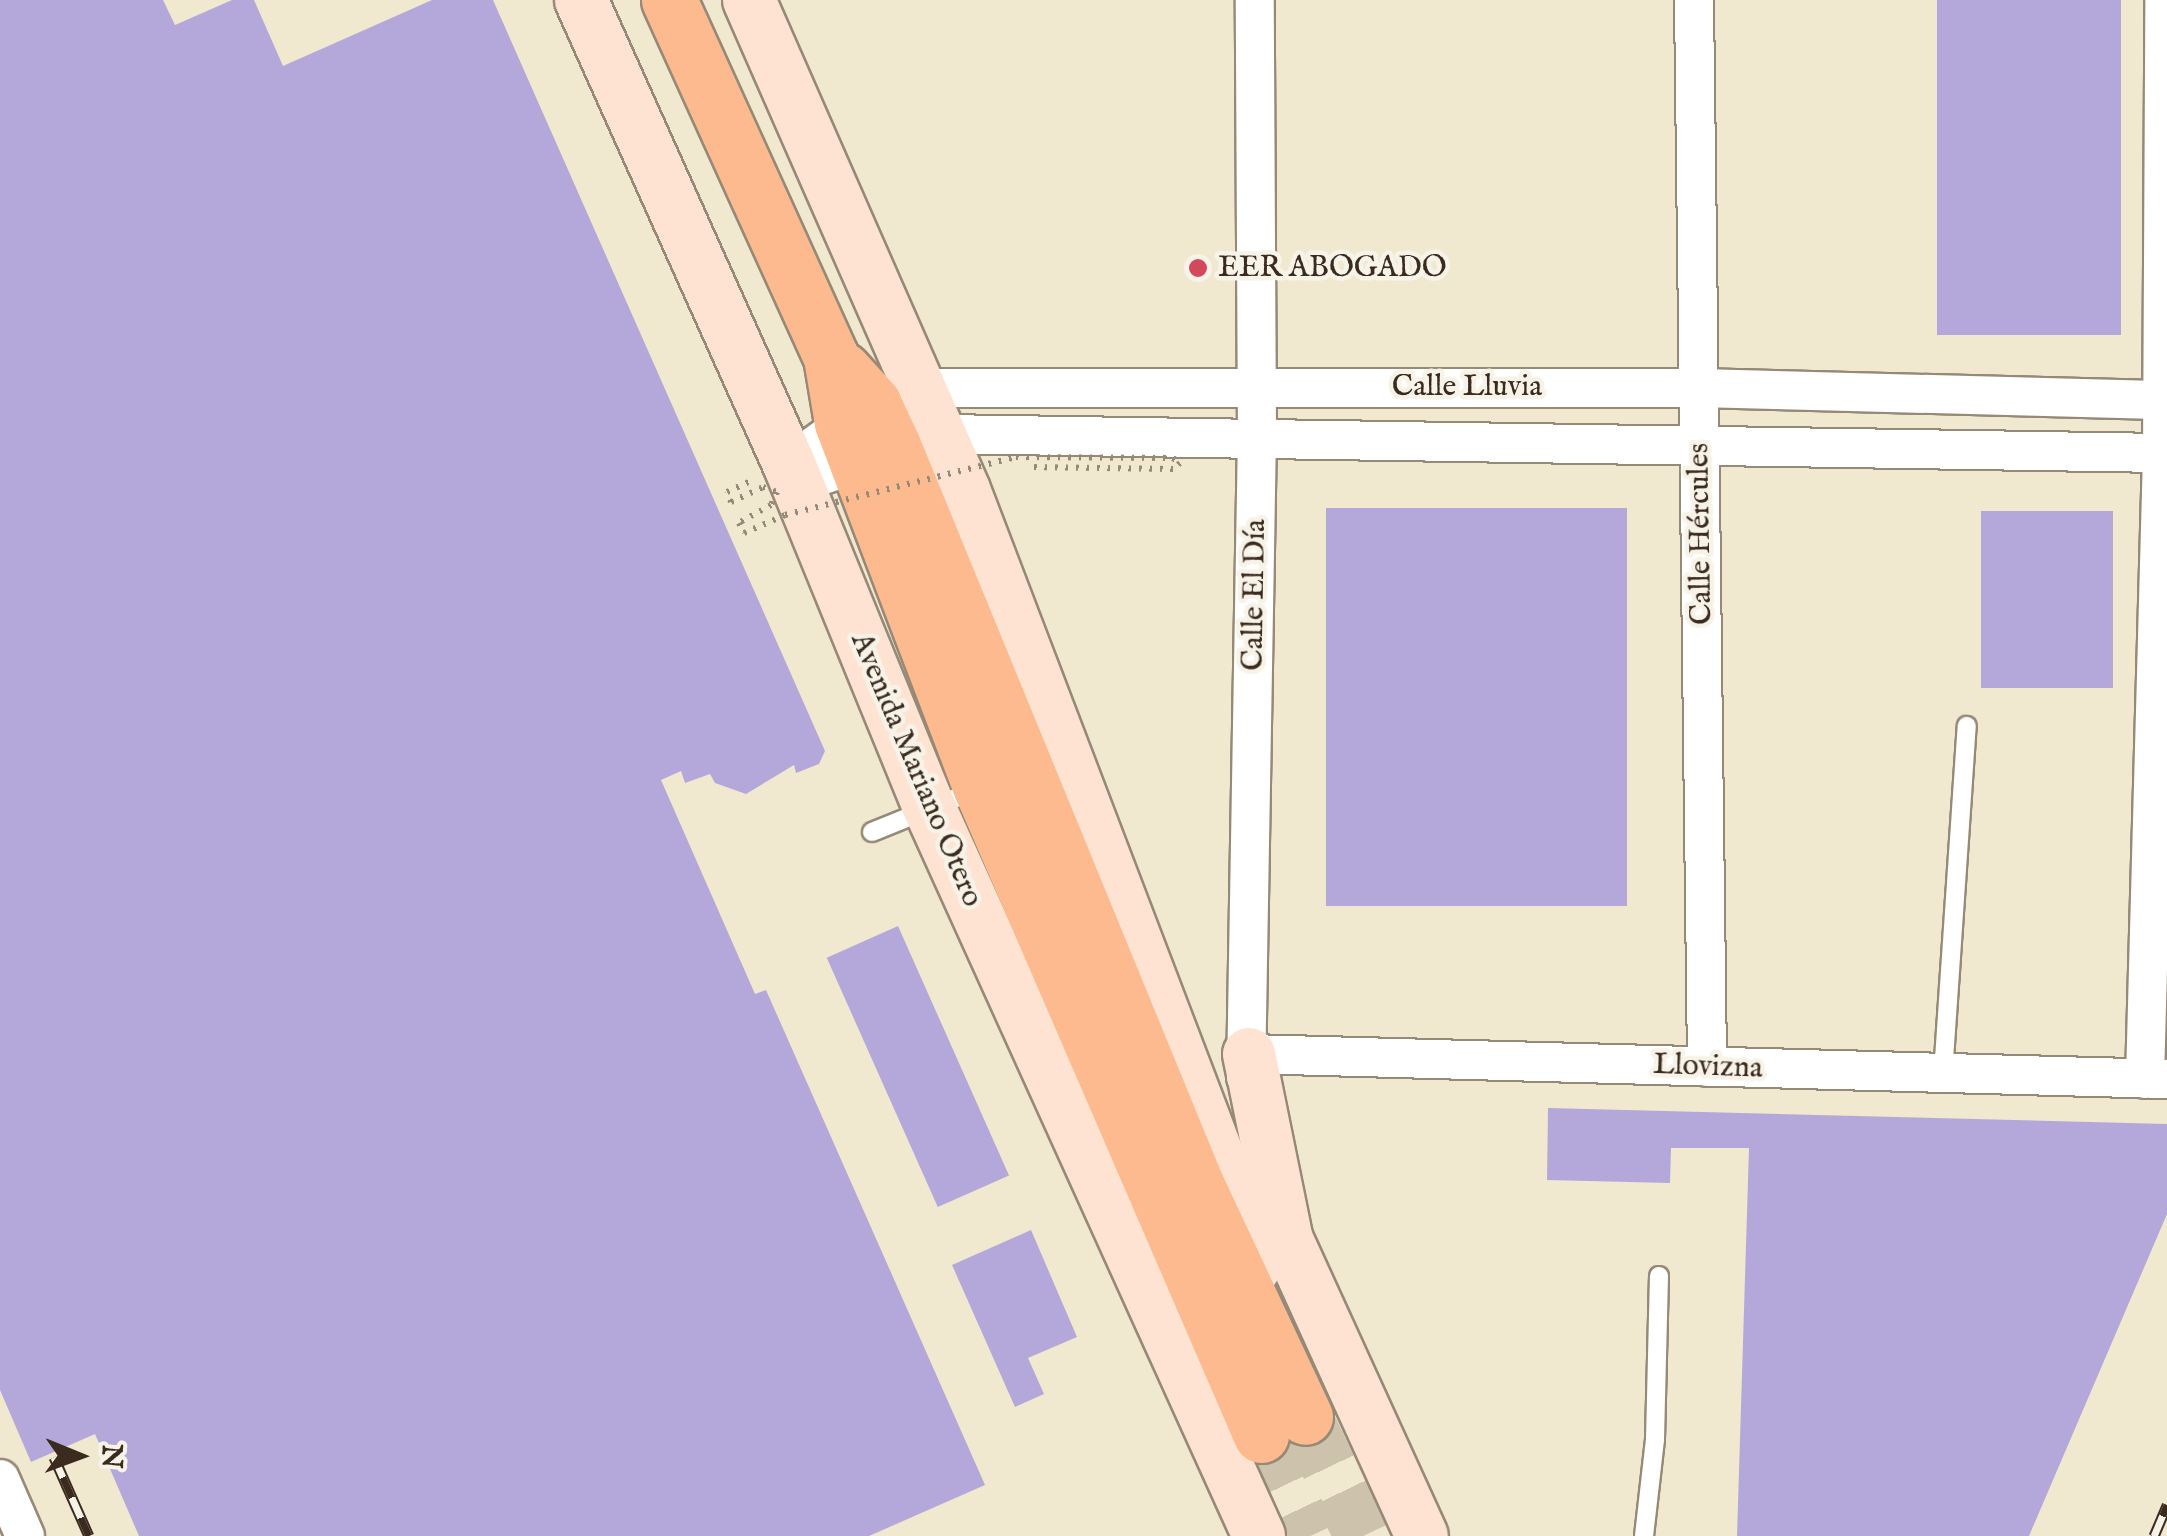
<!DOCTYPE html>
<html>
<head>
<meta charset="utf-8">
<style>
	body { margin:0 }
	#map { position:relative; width:2167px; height:1536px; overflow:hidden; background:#f1e8d0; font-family:"IM FELL English",serif }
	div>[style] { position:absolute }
	.building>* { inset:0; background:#b4a8da; transform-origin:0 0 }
	.primary-tunnel>* { height:55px; margin-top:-27.5px; transform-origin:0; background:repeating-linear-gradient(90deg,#cdc2ac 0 55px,transparent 0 83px) }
	.path>* { height:6px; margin-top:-3px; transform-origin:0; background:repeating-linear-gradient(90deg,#968977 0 2.5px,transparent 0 10.5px) }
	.roads { filter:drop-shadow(2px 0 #968977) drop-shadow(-2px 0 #968977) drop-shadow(0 2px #968977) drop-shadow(0 -2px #968977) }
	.service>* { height:18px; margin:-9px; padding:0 9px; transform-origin:9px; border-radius:9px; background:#fff }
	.minor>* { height:38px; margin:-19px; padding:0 19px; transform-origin:19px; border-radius:19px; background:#fff }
	.secondary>* { height:52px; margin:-26px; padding:0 26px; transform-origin:26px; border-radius:26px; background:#fee3d2 }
	.primary>* { height:55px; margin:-27.5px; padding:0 27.5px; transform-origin:27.5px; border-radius:27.5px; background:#fcba8e }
	.rail>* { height:11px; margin-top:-5.5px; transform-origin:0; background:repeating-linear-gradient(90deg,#f7f3e8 0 22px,#3b2a1e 0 44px); box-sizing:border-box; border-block:2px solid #3b2a1e }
	.path-bridge>* { height:6px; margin-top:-3px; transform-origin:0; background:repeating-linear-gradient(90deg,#968977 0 2.5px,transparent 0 10.5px) }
	.dots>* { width:28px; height:28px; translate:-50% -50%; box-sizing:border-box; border:5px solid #f7f3e8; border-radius:50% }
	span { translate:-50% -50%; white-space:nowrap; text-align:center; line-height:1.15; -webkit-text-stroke:9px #f7f3e8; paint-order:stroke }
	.poi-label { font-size:30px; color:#3b2a1e }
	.left { translate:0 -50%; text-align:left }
	.street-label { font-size:30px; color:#3b2a1e }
	.north { position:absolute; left:30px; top:1406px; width:100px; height:100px; -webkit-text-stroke:8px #f7f3e8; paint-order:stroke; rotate:91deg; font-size:28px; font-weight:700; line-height:40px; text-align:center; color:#3b2a1e }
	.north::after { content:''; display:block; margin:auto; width:35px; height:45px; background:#3b2a1e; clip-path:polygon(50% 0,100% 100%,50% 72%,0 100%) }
</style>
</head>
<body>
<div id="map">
	<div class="building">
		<i style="clip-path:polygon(0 0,163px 0,175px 25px,232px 0,254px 0,283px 66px,432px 0,493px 0,825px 751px,819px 764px,796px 773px,794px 765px,746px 794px,715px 783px,710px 774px,685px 783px,681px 771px,661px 780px,755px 994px,766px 990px,985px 1485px,869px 1536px,139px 1536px,95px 1434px,31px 1462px,0 1390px)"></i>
		<i style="left:1937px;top:0;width:184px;height:335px"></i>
		<i style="left:1326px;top:508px;width:301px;height:398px"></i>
		<i style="left:1981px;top:511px;width:132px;height:177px"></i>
		<i style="left:898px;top:926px;width:273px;height:78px;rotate:66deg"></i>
		<i style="clip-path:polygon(1548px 1108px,2167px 1124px,2167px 1214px,2029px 1536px,1737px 1536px,1749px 1148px,1671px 1148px,1670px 1183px,1547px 1180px)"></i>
		<i style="clip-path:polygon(1031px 1230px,1077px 1337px,1028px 1358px,1044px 1394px,1015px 1407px,952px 1265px)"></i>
	</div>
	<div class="primary-tunnel">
		<i style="left:1305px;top:1417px;width:132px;rotate:64.4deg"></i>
		<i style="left:1261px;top:1435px;width:112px;rotate:64.6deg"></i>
	</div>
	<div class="path">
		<i style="left:731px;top:502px;width:11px;rotate:-112deg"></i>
		<i style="left:727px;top:492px;width:29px;rotate:-25deg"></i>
	</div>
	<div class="roads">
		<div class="service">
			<i style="left:872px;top:832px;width:114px;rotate:-22.1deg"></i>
			<i style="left:1943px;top:1074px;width:349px;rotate:-86.1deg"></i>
			<i style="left:1644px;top:1536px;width:98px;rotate:-83.5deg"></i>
			<i style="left:1655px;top:1439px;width:163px;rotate:-88.6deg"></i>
		</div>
		<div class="minor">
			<i style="left:1694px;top:0;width:1067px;rotate:89.3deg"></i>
			<i style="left:789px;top:464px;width:104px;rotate:-36deg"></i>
			<i style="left:873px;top:403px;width:51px;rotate:-17deg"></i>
			<i style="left:922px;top:388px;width:777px"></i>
			<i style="left:1699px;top:388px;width:468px;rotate:1.5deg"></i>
			<i style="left:797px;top:484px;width:152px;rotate:-19.1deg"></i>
			<i style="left:941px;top:434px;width:1226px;rotate:0.89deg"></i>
			<i style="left:1249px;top:1054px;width:918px;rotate:1.56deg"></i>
			<i style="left:1246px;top:1077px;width:643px;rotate:-89.02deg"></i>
			<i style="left:1257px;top:434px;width:434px;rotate:-90.3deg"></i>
			<i style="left:2145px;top:1079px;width:626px;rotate:-88.44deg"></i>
			<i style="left:2162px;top:453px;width:453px;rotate:-89.7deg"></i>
			<i style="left:0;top:1479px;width:62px;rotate:66.3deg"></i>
		</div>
		<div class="secondary">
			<i style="left:581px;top:0;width:508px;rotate:65.85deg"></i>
			<i style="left:789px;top:464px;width:373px;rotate:67.8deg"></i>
			<i style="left:930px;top:809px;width:798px;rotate:65.65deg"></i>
			<i style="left:749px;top:0;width:535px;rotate:66.31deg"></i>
			<i style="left:964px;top:490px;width:749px;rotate:69.12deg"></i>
			<i style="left:1231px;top:1190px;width:82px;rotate:73.8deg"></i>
			<i style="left:1249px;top:1054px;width:190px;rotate:78.5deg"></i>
			<i style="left:1287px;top:1240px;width:325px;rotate:65.5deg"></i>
		</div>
		<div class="primary">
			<i style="left:669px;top:0;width:392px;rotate:65.6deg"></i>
			<i style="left:831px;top:357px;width:67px;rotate:80.5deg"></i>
			<i style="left:842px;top:423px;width:391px;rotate:69.2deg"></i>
			<i style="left:981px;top:788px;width:705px;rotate:66.6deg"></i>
			<i style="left:843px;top:370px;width:45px;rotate:47.7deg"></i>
			<i style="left:873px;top:403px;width:47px;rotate:65.1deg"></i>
			<i style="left:893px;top:446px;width:798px;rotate:67.68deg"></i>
			<i style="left:1196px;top:1184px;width:257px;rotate:64.9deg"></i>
		</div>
	</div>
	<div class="rail">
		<i style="left:54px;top:1457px;width:86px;rotate:66.1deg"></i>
		<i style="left:2154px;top:1536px;width:34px;rotate:-67deg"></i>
	</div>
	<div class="path-bridge">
		<i style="left:731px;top:502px;width:35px;rotate:-25deg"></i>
		<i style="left:763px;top:487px;width:15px;rotate:20deg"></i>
		<i style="left:777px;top:492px;width:14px;rotate:115deg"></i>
		<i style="left:771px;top:505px;width:37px;rotate:151deg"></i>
		<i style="left:739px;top:523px;width:11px;rotate:63deg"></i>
		<i style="left:744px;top:533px;width:45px;rotate:-23.7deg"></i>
		<i style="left:785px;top:515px;width:238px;rotate:-14.1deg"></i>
		<i style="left:1016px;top:457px;width:157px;rotate:0.4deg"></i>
		<i style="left:1173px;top:458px;width:9px;rotate:36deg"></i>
		<i style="left:1180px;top:463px;width:9px;rotate:139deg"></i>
		<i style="left:1173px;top:469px;width:145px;rotate:-179.2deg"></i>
	</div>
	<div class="dots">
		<i style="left:1198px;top:268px;background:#d1495b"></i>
	</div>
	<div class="poi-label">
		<span class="left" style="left:1218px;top:268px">EER ABOGADO</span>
	</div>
	<div class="street-label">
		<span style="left:1467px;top:387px">Calle Lluvia</span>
		<span style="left:1701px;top:534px;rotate:-91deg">Calle Hércules</span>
		<span style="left:1255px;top:595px;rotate:-89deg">Calle El Día</span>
		<span style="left:916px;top:770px;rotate:67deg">Avenida Mariano Otero</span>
		<span style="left:1708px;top:1067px;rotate:2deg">Llovizna</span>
	</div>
	<div class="north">N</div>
</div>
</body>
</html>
